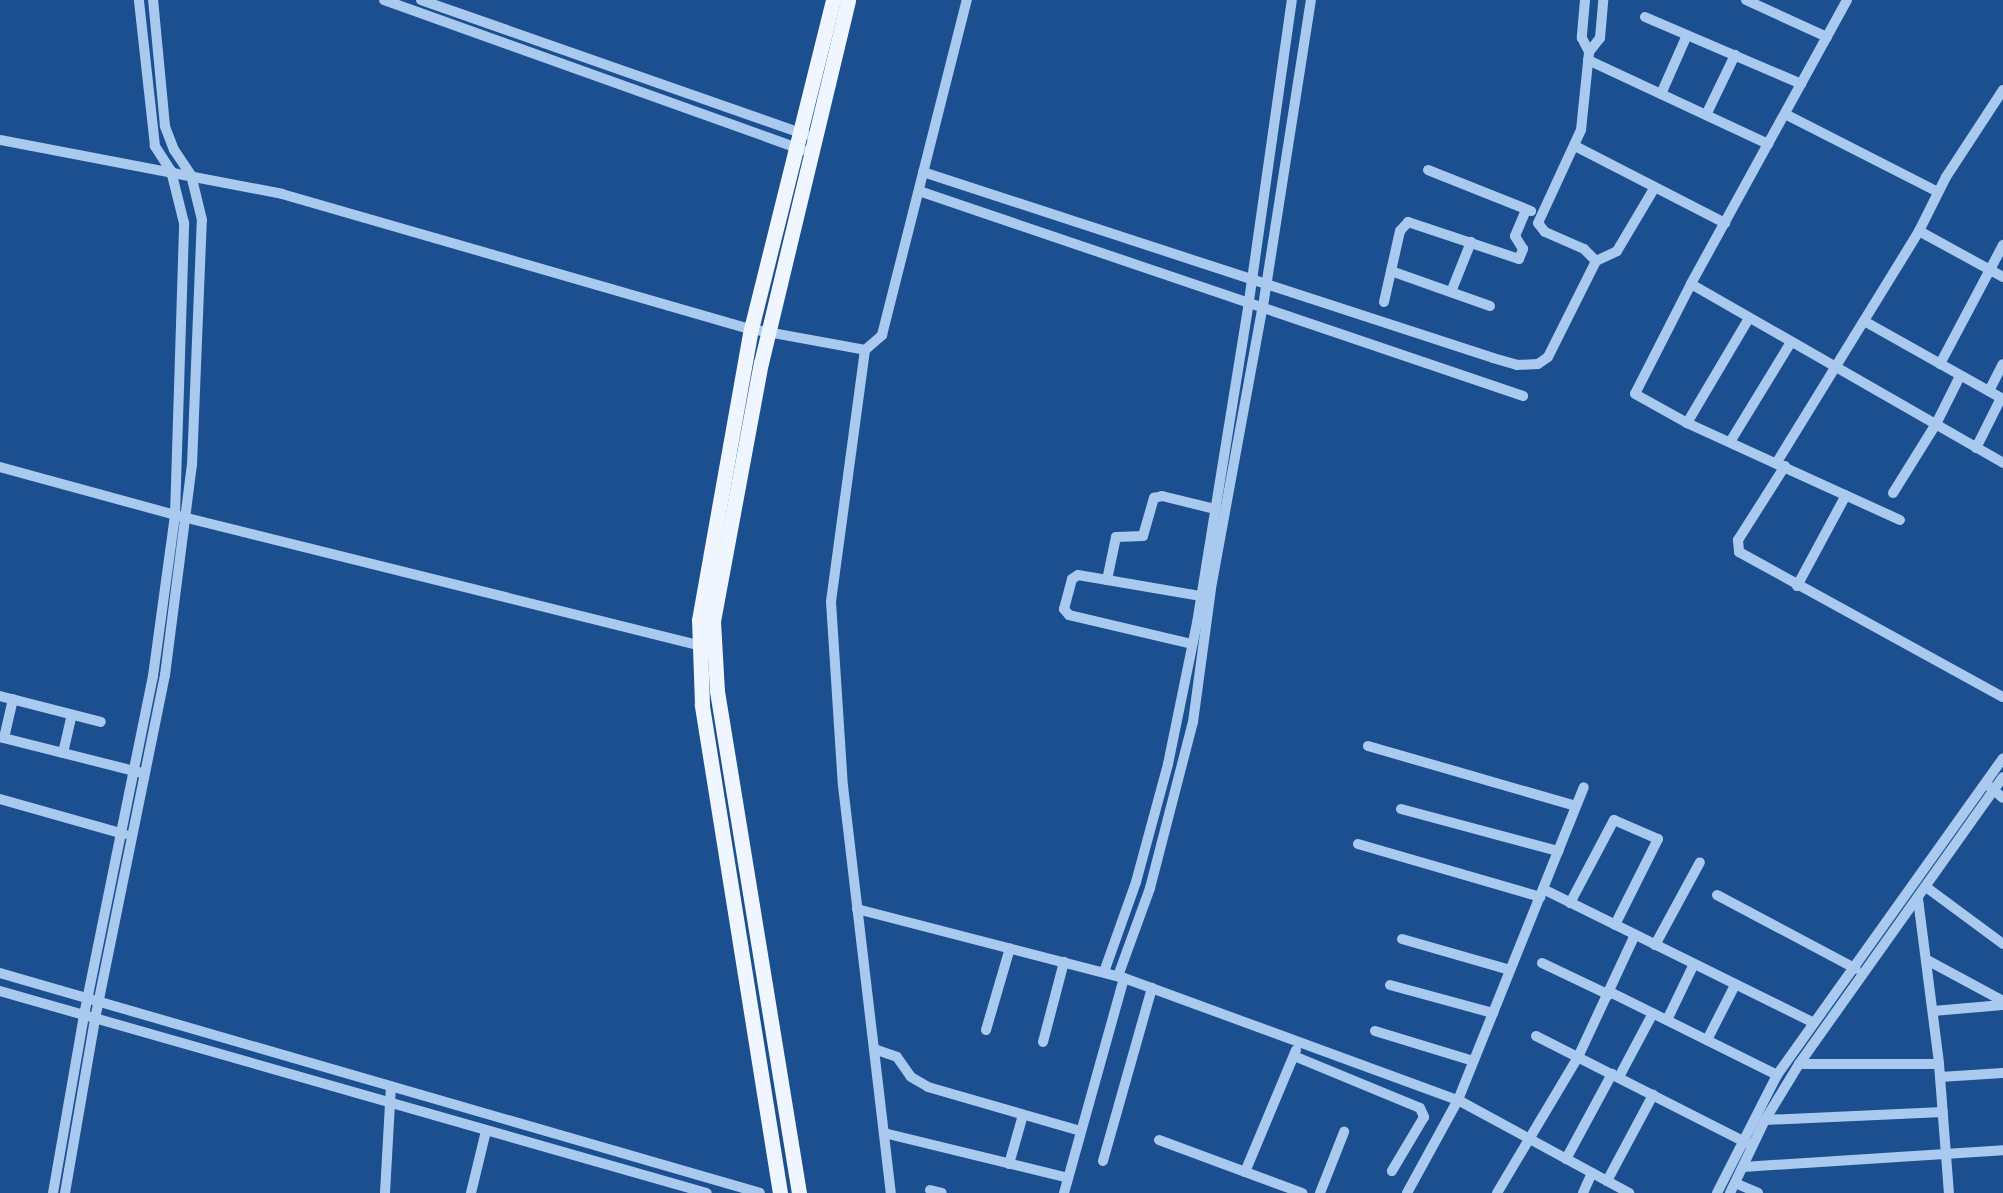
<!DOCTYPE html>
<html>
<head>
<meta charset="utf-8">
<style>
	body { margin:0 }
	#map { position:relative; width:2003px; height:1193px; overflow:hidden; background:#1b4f8f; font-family:"Sofia Sans Condensed",sans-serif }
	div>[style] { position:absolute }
	.minor>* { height:10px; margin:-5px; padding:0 5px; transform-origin:5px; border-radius:5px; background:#a9c9ee }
	.major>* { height:15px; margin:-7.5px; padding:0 7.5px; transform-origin:7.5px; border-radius:7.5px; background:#f0f6ff }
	span { translate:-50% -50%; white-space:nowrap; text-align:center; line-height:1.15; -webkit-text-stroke:6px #1b4f8f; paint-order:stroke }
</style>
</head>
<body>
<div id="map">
	<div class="minor">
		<i style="left:384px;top:0;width:445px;rotate:19.7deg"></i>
		<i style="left:421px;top:0;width:408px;rotate:19.3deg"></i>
		<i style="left:1585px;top:0;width:38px;rotate:95deg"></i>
		<i style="left:1582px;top:38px;width:16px;rotate:63deg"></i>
		<i style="left:1746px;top:0;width:89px;rotate:24.6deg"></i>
		<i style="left:1847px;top:0;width:324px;rotate:118.8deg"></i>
		<i style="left:1691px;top:284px;width:123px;rotate:117deg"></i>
		<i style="left:1635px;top:394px;width:60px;rotate:29.1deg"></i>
		<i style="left:1687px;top:423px;width:234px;rotate:24.5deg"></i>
		<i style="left:1645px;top:17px;width:170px;rotate:23.2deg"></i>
		<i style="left:1588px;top:60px;width:199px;rotate:25deg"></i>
		<i style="left:1661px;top:94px;width:64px;rotate:-66.2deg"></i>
		<i style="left:1785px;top:114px;width:172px;rotate:27deg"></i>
		<i style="left:1706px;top:115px;width:67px;rotate:-64.2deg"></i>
		<i style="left:0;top:140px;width:287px;rotate:10.8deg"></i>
		<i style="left:282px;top:194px;width:488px;rotate:16.1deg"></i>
		<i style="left:751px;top:329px;width:116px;rotate:10.4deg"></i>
		<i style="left:865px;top:350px;width:23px;rotate:-41deg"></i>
		<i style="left:882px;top:335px;width:346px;rotate:-75.8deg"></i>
		<i style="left:1575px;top:146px;width:169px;rotate:27.2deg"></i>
		<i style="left:1428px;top:170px;width:111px;rotate:21.7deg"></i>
		<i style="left:923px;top:172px;width:600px;rotate:18.07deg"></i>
		<i style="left:1493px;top:358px;width:25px;rotate:16deg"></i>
		<i style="left:1517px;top:365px;width:21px;rotate:-3deg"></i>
		<i style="left:1538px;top:364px;width:12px;rotate:-35deg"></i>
		<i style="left:1548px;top:357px;width:107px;rotate:-63.4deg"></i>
		<i style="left:1596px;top:261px;width:17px;rotate:-135deg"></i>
		<i style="left:1584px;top:249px;width:43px;rotate:-156.4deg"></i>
		<i style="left:1545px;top:232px;width:11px;rotate:-128deg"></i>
		<i style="left:1538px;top:223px;width:102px;rotate:-65.2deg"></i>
		<i style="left:1581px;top:130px;width:78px;rotate:-84.1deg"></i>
		<i style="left:1589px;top:52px;width:18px;rotate:-52deg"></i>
		<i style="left:1600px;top:38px;width:38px;rotate:-85deg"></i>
		<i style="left:919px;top:191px;width:638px;rotate:18.75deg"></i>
		<i style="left:1919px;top:231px;width:96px;rotate:28.7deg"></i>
		<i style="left:1596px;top:261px;width:23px;rotate:-25deg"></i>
		<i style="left:1617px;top:251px;width:74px;rotate:-59.3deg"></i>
		<i style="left:1391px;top:271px;width:105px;rotate:19.5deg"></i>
		<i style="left:1691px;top:284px;width:360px;rotate:29.8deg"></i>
		<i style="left:1451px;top:292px;width:54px;rotate:-68.2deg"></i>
		<i style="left:1384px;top:302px;width:73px;rotate:-77.3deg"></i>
		<i style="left:1400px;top:231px;width:12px;rotate:-48deg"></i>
		<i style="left:1408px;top:222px;width:117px;rotate:18.4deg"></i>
		<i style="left:1519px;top:259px;width:11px;rotate:-68deg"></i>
		<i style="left:1523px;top:249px;width:15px;rotate:-122deg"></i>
		<i style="left:1515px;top:236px;width:28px;rotate:-67deg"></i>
		<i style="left:1864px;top:321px;width:159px;rotate:29.3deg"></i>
		<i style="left:865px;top:350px;width:254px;rotate:97.7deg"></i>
		<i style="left:831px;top:602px;width:184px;rotate:86.3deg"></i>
		<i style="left:843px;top:786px;width:410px;rotate:83.3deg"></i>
		<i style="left:1940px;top:364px;width:135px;rotate:-62.1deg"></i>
		<i style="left:1989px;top:391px;width:30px;rotate:-63deg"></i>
		<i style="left:1687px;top:423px;width:122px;rotate:-59.4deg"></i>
		<i style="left:1730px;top:442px;width:117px;rotate:-58.6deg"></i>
		<i style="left:1976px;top:448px;width:56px;rotate:-63.4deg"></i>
		<i style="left:1777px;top:462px;width:271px;rotate:-58.4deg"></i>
		<i style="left:1919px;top:231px;width:60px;rotate:-63.4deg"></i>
		<i style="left:1946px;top:177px;width:104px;rotate:-56.8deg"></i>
		<i style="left:1785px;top:466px;width:88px;rotate:122.4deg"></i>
		<i style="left:1738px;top:540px;width:12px;rotate:85deg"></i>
		<i style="left:1739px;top:552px;width:301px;rotate:28.8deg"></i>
		<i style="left:0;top:467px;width:181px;rotate:15.3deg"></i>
		<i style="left:175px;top:515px;width:539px;rotate:13.96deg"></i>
		<i style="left:1893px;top:493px;width:81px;rotate:-58.1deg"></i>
		<i style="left:1936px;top:424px;width:54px;rotate:-63.4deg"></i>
		<i style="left:1107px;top:580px;width:44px;rotate:-78.2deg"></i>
		<i style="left:1116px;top:537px;width:27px;rotate:-2deg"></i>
		<i style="left:1143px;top:536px;width:40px;rotate:-74deg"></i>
		<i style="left:1154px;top:498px;width:8px;rotate:-14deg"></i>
		<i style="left:1162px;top:496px;width:55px;rotate:13.8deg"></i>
		<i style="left:1797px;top:586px;width:103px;rotate:-61.7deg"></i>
		<i style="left:1192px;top:644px;width:126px;rotate:-166.7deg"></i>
		<i style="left:1069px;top:615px;width:8px;rotate:-130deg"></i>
		<i style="left:1064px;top:609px;width:31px;rotate:-75deg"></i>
		<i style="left:1072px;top:579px;width:7px;rotate:-34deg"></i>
		<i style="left:1078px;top:575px;width:125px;rotate:9.7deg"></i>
		<i style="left:0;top:696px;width:104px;rotate:14.4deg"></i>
		<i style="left:0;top:737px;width:146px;rotate:14.2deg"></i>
		<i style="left:4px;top:738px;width:40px;rotate:-77deg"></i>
		<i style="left:1368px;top:746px;width:216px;rotate:16.1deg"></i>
		<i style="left:63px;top:753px;width:39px;rotate:-77deg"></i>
		<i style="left:1989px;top:786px;width:18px;rotate:41deg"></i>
		<i style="left:0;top:799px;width:129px;rotate:15.8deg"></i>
		<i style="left:1401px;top:809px;width:163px;rotate:15deg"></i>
		<i style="left:1358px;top:844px;width:190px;rotate:16.2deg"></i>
		<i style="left:1926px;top:887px;width:96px;rotate:36.5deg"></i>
		<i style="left:1543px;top:889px;width:302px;rotate:26.3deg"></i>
		<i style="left:1717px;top:895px;width:157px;rotate:28deg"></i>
		<i style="left:1918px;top:899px;width:166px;rotate:82.7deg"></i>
		<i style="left:1939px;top:1064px;width:129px;rotate:85.6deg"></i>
		<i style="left:1570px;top:903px;width:94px;rotate:-62.1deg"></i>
		<i style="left:1614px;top:820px;width:48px;rotate:23.4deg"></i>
		<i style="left:1658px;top:839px;width:96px;rotate:116.6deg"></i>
		<i style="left:857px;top:909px;width:276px;rotate:14.5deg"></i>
		<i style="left:1124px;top:978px;width:356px;rotate:20.1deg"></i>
		<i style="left:1458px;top:1100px;width:195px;rotate:28.5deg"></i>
		<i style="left:1402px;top:939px;width:112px;rotate:16deg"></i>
		<i style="left:1655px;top:945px;width:94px;rotate:-61.5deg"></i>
		<i style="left:1927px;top:960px;width:86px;rotate:28.3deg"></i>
		<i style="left:1542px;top:963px;width:74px;rotate:25.5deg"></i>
		<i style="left:1104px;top:972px;width:96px;rotate:-70.4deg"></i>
		<i style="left:1136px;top:882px;width:122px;rotate:-74.8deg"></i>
		<i style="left:1168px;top:764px;width:144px;rotate:-78.4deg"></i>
		<i style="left:1197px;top:623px;width:326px;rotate:-80.8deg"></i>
		<i style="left:1249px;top:301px;width:304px;rotate:-81.9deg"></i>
		<i style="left:0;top:973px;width:791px;rotate:16.14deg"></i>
		<i style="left:1118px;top:976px;width:94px;rotate:-70deg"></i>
		<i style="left:1150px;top:888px;width:171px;rotate:-75.5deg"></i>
		<i style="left:1193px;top:722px;width:135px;rotate:-82.3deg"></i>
		<i style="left:1211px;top:588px;width:287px;rotate:-79.6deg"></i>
		<i style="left:1263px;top:306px;width:310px;rotate:-81.1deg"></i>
		<i style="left:1390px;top:985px;width:107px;rotate:15.2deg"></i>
		<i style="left:0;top:991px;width:735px;rotate:15.95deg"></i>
		<i style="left:1610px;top:992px;width:186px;rotate:26.4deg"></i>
		<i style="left:1933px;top:1011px;width:70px;rotate:-4.9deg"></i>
		<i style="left:1667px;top:1020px;width:62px;rotate:-64.3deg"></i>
		<i style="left:986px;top:1030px;width:85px;rotate:-73.7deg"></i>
		<i style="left:1375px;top:1031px;width:102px;rotate:17deg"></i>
		<i style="left:1536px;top:1036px;width:237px;rotate:26.9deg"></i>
		<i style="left:1707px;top:1040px;width:62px;rotate:-63deg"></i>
		<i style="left:1043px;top:1042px;width:83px;rotate:-75.3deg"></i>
		<i style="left:874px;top:1049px;width:24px;rotate:19deg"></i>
		<i style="left:897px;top:1057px;width:24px;rotate:55deg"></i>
		<i style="left:911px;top:1077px;width:20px;rotate:30deg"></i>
		<i style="left:928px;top:1087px;width:158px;rotate:16.1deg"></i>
		<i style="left:1294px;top:1056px;width:136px;rotate:22.4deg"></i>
		<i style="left:1420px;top:1108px;width:10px;rotate:66deg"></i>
		<i style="left:1424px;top:1117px;width:63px;rotate:120.7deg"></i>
		<i style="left:1799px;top:1064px;width:140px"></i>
		<i style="left:1619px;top:1077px;width:72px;rotate:-62deg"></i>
		<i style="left:1940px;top:1077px;width:63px;rotate:-3.6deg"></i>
		<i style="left:1765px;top:1120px;width:178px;rotate:-2.6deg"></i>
		<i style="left:884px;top:1133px;width:189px;rotate:13.7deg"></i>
		<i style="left:1159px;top:1140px;width:153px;rotate:20.3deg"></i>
		<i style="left:1566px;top:1159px;width:97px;rotate:-61.6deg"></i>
		<i style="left:1103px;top:1161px;width:180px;rotate:-74.2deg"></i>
		<i style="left:1009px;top:1164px;width:51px;rotate:-74.1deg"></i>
		<i style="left:1743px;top:1167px;width:261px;rotate:-3.7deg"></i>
		<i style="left:1245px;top:1172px;width:132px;rotate:-67.3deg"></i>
		<i style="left:1607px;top:1181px;width:98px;rotate:-61.9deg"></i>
		<i style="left:1735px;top:1183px;width:25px;rotate:23deg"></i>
		<i style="left:930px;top:1190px;width:12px;rotate:14deg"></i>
		<i style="left:53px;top:1193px;width:181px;rotate:-80.1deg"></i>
		<i style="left:84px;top:1015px;width:346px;rotate:-78.5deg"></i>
		<i style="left:153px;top:676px;width:162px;rotate:-82.2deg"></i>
		<i style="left:175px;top:515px;width:292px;rotate:-88.2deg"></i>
		<i style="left:184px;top:223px;width:54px;rotate:-104deg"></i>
		<i style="left:171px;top:171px;width:30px;rotate:-123deg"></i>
		<i style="left:155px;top:146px;width:147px;rotate:-96.3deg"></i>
		<i style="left:65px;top:1193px;width:177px;rotate:-80.2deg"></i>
		<i style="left:95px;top:1019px;width:351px;rotate:-78.5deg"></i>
		<i style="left:165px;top:675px;width:212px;rotate:-82.7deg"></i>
		<i style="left:192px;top:465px;width:245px;rotate:-87.7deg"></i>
		<i style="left:202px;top:220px;width:46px;rotate:-103.7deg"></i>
		<i style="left:191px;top:175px;width:30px;rotate:-124deg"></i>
		<i style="left:174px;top:150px;width:26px;rotate:-111deg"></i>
		<i style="left:165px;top:126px;width:127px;rotate:-95.4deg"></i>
		<i style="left:385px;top:1193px;width:107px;rotate:-86.8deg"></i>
		<i style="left:471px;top:1193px;width:64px;rotate:-76.4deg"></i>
		<i style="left:1064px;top:1193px;width:223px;rotate:-74.4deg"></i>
		<i style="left:1320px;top:1193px;width:66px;rotate:-68.5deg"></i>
		<i style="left:1407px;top:1193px;width:106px;rotate:-61.3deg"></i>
		<i style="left:1458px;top:1100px;width:337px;rotate:-68.1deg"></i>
		<i style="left:1497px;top:1193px;width:158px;rotate:-59.2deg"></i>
		<i style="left:1578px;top:1057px;width:135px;rotate:-65deg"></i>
		<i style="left:1583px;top:1193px;width:22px;rotate:-66deg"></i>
		<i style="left:1717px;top:1193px;width:132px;rotate:-63deg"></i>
		<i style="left:1777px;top:1075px;width:389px;rotate:-54.5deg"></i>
		<i style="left:1730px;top:1193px;width:81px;rotate:-64.4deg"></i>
		<i style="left:1765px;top:1120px;width:66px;rotate:-58.7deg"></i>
		<i style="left:1799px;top:1064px;width:352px;rotate:-54.6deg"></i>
	</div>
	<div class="major">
		<i style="left:780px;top:1193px;width:495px;rotate:-99.1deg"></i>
		<i style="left:702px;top:704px;width:84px;rotate:-92deg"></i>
		<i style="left:699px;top:620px;width:296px;rotate:-79.9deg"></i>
		<i style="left:751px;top:329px;width:339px;rotate:-76deg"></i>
		<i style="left:799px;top:1193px;width:509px;rotate:-99.28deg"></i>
		<i style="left:717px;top:691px;width:70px;rotate:-93.3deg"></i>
		<i style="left:713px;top:621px;width:262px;rotate:-79.5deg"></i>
		<i style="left:761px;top:363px;width:373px;rotate:-76.5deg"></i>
	</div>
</div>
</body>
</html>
